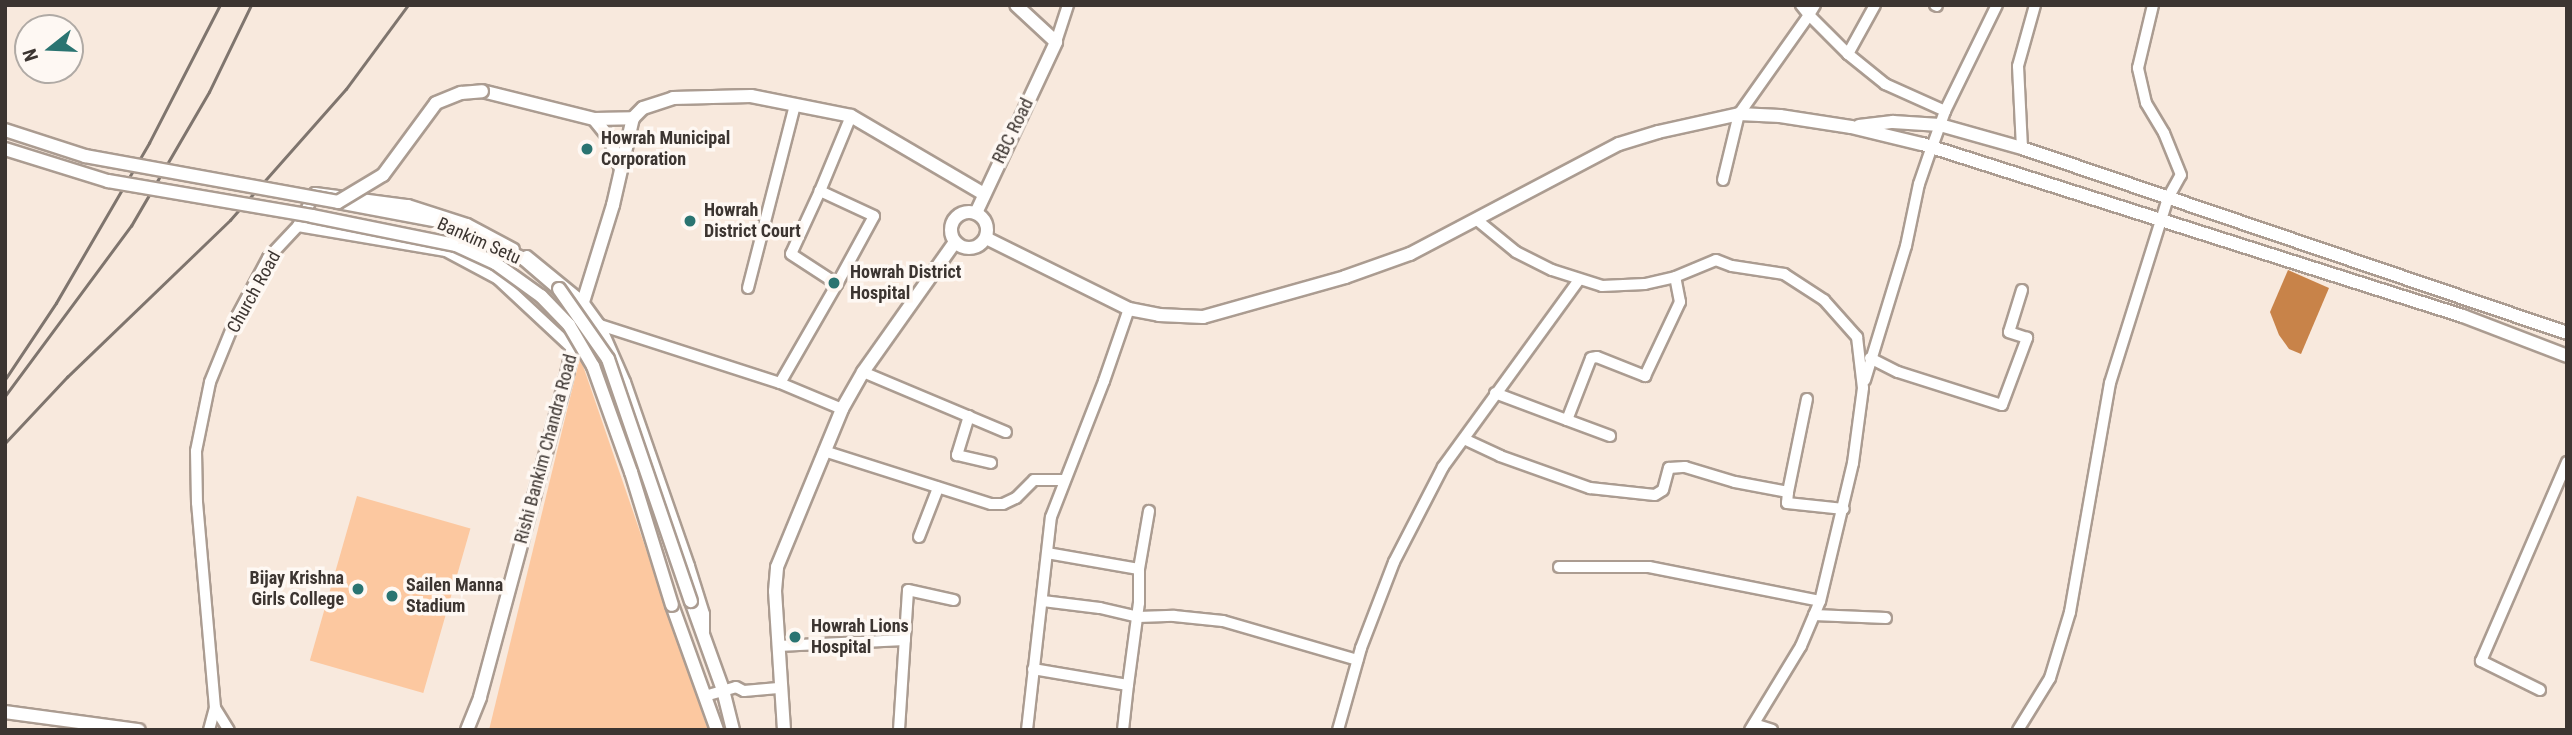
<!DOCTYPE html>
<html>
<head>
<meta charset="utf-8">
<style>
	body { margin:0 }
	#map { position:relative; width:2572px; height:735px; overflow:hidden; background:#f8e9dd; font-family:"Roboto Condensed",sans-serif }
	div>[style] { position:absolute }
	.green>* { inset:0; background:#fcc8a0; transform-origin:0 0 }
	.water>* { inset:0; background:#c88349 }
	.roads { filter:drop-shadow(2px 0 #ab9c91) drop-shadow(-2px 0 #ab9c91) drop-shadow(0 2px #ab9c91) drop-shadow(0 -2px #ab9c91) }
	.minor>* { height:10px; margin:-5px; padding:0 5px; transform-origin:5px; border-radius:5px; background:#fff }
	.major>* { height:12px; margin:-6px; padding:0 6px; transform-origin:6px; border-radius:6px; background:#fff }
	.major>.ring { margin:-6px; padding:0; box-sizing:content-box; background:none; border:12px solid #fff; border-radius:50% }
	.rail>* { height:2.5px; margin:-1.25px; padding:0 1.25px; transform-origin:1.25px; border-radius:1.25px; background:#7f756e }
	.bridges { filter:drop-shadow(2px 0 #ab9c91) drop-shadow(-2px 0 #ab9c91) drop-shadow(0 2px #ab9c91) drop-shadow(0 -2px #ab9c91) }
	.major-bridge>* { height:12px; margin:-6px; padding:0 6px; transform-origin:6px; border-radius:6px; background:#fff }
	.dots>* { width:19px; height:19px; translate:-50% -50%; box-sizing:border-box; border:4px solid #fef8f3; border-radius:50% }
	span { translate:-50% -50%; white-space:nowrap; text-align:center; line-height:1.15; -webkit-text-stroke:7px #fef8f3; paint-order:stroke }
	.street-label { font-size:18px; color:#3c3531 }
	.poi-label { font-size:18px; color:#3c3531; font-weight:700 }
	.left { translate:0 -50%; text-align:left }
	.right { translate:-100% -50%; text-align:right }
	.frame { position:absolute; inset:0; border:7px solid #3c3531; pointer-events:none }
	.north { position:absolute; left:14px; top:14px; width:70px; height:70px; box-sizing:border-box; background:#fef8f3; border:2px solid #b0aaa5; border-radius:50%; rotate:252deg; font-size:19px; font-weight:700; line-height:28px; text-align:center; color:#3c3531 }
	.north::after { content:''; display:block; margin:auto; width:24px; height:32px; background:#2a7471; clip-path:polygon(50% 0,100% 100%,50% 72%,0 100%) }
</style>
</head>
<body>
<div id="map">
	<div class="green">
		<i style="clip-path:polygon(580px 357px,708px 730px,489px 730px)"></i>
		<i style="left:357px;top:496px;width:118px;height:171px;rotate:16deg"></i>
	</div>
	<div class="water">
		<i style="clip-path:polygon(2288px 270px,2329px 288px,2301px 354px,2289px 349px,2279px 335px,2270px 312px)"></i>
	</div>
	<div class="roads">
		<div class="minor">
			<i style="left:1815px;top:5px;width:12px;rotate:121deg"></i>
			<i style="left:1809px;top:15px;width:55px;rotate:45deg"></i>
			<i style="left:1875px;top:5px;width:56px;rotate:118.9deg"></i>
			<i style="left:1848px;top:54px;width:48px;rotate:39deg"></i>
			<i style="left:1885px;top:84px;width:66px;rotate:24.2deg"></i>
			<i style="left:1935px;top:5px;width:2px;rotate:27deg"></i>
			<i style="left:1056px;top:42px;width:39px;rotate:-72deg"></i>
			<i style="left:2022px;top:148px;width:82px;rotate:-92.8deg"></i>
			<i style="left:2018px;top:66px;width:63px;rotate:-74.4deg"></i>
			<i style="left:1723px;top:180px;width:68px;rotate:-76.4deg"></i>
			<i style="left:1739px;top:114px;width:121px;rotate:-54.7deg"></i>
			<i style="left:1809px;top:15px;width:13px;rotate:-129deg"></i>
			<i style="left:820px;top:191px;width:81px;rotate:-67.5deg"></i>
			<i style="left:1477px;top:220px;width:50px;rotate:39.4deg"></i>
			<i style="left:1516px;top:252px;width:40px;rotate:26.6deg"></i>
			<i style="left:1552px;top:270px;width:52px;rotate:17.7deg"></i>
			<i style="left:1602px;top:286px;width:43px;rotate:-2.7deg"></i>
			<i style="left:1645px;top:284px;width:31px;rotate:-13deg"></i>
			<i style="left:1675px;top:277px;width:44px;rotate:-22.5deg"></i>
			<i style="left:1716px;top:260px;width:17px;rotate:21deg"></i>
			<i style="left:1732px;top:266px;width:53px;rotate:8.7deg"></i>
			<i style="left:1784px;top:274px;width:48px;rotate:33deg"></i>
			<i style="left:1824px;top:300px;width:50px;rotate:48.3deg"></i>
			<i style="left:1857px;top:337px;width:51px;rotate:83.3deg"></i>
			<i style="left:1863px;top:388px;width:76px;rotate:97.6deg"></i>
			<i style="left:1853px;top:463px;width:142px;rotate:103.4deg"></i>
			<i style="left:1820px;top:601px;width:49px;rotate:112.9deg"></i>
			<i style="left:1801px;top:646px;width:98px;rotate:121.3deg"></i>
			<i style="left:298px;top:226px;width:150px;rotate:9.6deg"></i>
			<i style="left:446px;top:251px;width:59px;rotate:28.3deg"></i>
			<i style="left:498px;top:279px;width:103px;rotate:43deg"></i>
			<i style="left:573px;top:349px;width:30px;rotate:-42deg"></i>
			<i style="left:527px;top:256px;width:72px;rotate:39.4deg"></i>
			<i style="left:583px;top:302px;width:29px;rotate:54deg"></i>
			<i style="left:600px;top:325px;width:62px;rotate:66.3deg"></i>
			<i style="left:625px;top:382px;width:195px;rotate:70.8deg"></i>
			<i style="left:689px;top:566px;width:50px;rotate:72.6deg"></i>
			<i style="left:704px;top:614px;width:18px;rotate:90deg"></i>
			<i style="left:748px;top:288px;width:189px;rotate:-75.6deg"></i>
			<i style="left:600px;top:325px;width:189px;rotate:17.9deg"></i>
			<i style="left:780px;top:383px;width:67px;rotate:22.8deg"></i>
			<i style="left:1870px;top:358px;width:31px;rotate:27deg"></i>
			<i style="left:1898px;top:372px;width:109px;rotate:17.6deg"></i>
			<i style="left:2002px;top:405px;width:72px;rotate:-69.5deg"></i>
			<i style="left:2027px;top:338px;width:19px;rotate:-162deg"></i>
			<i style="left:2009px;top:332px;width:44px;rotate:-72.8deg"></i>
			<i style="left:863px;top:372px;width:155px;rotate:22.8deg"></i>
			<i style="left:1865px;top:380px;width:140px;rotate:-73deg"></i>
			<i style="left:1906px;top:246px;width:63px;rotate:-78.2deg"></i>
			<i style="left:1919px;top:184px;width:39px;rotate:-71deg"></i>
			<i style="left:1932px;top:147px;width:38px;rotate:-70deg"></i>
			<i style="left:1945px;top:111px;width:118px;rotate:-63.9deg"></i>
			<i style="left:780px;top:383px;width:114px;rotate:-60.1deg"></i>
			<i style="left:837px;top:284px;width:77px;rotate:-61.4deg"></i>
			<i style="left:874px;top:216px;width:60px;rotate:-155.2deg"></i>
			<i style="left:820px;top:191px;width:69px;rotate:114.7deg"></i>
			<i style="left:791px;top:254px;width:55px;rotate:33.1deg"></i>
			<i style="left:1495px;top:393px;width:77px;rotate:20.6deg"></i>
			<i style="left:1567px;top:420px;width:66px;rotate:-68.8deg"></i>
			<i style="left:1591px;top:358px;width:6px;rotate:-9deg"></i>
			<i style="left:1597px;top:357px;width:52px;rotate:21.6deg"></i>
			<i style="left:1645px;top:376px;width:82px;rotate:-64.7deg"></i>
			<i style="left:1680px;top:302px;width:25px;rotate:-101deg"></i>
			<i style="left:969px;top:416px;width:41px;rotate:107.1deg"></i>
			<i style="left:957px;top:455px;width:35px;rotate:13deg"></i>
			<i style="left:1567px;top:420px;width:46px;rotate:20.4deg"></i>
			<i style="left:1464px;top:439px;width:40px;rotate:25deg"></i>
			<i style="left:1500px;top:456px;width:96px;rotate:19.6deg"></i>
			<i style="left:1590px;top:488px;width:65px;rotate:6.1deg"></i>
			<i style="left:1655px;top:495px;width:9px;rotate:-32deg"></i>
			<i style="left:1663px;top:490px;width:23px;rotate:-75deg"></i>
			<i style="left:1669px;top:468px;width:16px;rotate:-4deg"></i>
			<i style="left:1685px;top:467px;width:52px;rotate:16.7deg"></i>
			<i style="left:1735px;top:482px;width:54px;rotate:10.7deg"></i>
			<i style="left:1788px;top:492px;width:11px;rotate:95deg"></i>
			<i style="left:1787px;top:503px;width:57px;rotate:6deg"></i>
			<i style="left:824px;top:451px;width:175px;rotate:17.6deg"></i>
			<i style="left:991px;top:504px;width:12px"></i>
			<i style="left:1003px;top:504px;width:14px;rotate:-25deg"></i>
			<i style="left:1016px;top:498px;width:25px;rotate:-45deg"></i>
			<i style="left:1034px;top:480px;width:30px"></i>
			<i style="left:1788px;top:492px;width:95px;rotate:-78.5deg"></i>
			<i style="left:919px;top:537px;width:53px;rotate:-68.8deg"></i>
			<i style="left:1047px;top:553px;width:93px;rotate:9.9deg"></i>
			<i style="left:1559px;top:567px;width:90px"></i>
			<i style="left:1649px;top:567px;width:174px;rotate:11.2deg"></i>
			<i style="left:1043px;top:601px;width:57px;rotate:7deg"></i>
			<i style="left:1100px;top:608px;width:39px;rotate:13deg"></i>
			<i style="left:1138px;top:617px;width:36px;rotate:-2deg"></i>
			<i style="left:1174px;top:616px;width:49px;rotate:5.8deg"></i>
			<i style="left:1223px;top:621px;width:140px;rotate:16.2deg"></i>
			<i style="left:1814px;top:615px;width:72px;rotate:2.4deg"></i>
			<i style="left:778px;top:646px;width:127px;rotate:-2.7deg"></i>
			<i style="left:1033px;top:669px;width:96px;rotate:9.6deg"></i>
			<i style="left:1128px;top:685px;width:83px;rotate:-82.4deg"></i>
			<i style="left:1139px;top:603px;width:34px;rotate:-90deg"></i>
			<i style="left:1139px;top:569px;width:59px;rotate:-80.2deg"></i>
			<i style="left:2540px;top:690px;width:66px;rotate:-153.8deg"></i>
			<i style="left:2481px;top:661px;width:217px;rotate:-66.6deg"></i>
			<i style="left:705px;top:696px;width:32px;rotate:-16deg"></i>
			<i style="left:736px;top:687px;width:9px;rotate:27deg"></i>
			<i style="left:744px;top:691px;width:37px;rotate:-5deg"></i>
			<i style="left:215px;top:708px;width:26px;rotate:58deg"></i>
			<i style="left:1754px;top:724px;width:19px;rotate:18deg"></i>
			<i style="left:209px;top:730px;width:23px;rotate:-75deg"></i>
			<i style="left:215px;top:708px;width:206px;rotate:-95deg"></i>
			<i style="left:197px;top:503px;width:52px;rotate:-91.1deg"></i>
			<i style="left:196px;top:451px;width:70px;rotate:-78.5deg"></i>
			<i style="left:210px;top:382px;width:71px;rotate:-67.8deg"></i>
			<i style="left:237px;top:316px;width:66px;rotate:-61.9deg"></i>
			<i style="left:268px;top:258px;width:44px;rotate:-46.8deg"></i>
			<i style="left:298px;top:226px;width:37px;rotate:-63deg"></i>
			<i style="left:315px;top:193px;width:94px;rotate:7.4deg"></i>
			<i style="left:408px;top:205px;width:62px;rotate:17.9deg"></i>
			<i style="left:467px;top:224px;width:53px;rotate:28deg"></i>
			<i style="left:899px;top:730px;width:140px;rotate:-86.3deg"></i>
			<i style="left:908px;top:590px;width:47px;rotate:12.3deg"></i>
			<i style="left:1027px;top:730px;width:214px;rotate:-83.6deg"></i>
			<i style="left:1051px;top:517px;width:146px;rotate:-68.7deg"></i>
			<i style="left:1104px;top:381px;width:76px;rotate:-70.9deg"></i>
			<i style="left:1123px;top:730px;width:45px;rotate:-83.7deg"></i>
			<i style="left:1338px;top:730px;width:85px;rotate:-74.3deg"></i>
			<i style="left:1361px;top:648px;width:92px;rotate:-69deg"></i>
			<i style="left:1394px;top:562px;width:107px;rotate:-62.7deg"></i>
			<i style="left:1443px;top:467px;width:231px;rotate:-54deg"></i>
			<i style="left:2018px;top:730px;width:61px;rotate:-58.4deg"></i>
			<i style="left:2050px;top:678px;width:69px;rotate:-73.1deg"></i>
			<i style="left:2070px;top:612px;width:232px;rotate:-80.1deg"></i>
			<i style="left:2110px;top:383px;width:194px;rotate:-72.6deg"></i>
			<i style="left:2168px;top:198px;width:26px;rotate:-61deg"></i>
			<i style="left:2181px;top:175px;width:45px;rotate:-112deg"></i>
			<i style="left:2164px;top:133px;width:35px;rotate:-121deg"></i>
			<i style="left:2146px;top:103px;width:36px;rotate:-103deg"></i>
			<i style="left:2138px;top:68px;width:65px;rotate:-76.6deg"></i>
		</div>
		<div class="major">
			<i style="left:482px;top:91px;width:115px;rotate:14deg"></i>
			<i style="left:594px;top:119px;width:26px;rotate:51deg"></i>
			<i style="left:610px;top:139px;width:30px;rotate:70deg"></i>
			<i style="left:594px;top:119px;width:39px;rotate:-1deg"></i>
			<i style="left:1859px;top:126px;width:34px;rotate:-7deg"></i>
			<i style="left:1893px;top:122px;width:47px;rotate:3.7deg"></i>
			<i style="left:1940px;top:125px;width:85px;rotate:15.7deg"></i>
			<i style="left:2022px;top:148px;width:576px;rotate:18.75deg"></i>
			<i style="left:338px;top:202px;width:108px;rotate:10.7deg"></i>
			<i style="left:444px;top:222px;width:88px;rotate:24.8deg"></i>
			<i style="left:524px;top:259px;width:46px;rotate:40.6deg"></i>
			<i class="ring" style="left:951px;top:212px;width:24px;height:24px"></i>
			<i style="left:976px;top:213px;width:189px;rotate:-64.9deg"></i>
			<i style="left:1056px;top:42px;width:54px;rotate:-137.2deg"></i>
			<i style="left:986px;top:238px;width:160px;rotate:26.4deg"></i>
			<i style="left:1129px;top:309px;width:31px;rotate:11deg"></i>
			<i style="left:1159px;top:315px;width:44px;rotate:2.6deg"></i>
			<i style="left:1203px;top:317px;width:148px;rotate:-15.7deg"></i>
			<i style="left:1345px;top:277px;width:69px;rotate:-19.5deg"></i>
			<i style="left:1410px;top:254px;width:236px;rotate:-27.8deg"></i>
			<i style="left:1619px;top:144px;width:41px;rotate:-17.1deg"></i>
			<i style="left:1658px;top:132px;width:83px;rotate:-12.5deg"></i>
			<i style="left:1739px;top:114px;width:41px;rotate:2.8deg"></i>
			<i style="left:1780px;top:116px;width:72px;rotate:8.8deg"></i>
			<i style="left:1851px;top:127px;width:73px;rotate:13.5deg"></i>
			<i style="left:1922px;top:144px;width:568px;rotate:17.64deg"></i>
			<i style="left:2463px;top:316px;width:111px;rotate:21deg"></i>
			<i style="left:691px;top:601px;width:95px;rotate:70.2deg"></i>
			<i style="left:723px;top:690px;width:41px;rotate:76deg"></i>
			<i style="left:672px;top:605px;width:133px;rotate:70.2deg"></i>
			<i style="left:5px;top:712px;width:135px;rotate:7.7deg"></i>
			<i style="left:467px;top:730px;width:35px;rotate:-68deg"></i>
			<i style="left:480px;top:697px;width:335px;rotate:-74.9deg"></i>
			<i style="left:567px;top:374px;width:74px;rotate:-77.5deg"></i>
			<i style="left:583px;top:302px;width:102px;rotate:-72.8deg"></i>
			<i style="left:613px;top:205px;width:89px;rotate:-77.1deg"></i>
			<i style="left:633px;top:118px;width:14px;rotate:-45deg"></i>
			<i style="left:643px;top:108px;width:32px;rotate:-18deg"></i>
			<i style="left:673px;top:98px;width:78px;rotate:-1.5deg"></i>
			<i style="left:751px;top:96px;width:102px;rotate:11.3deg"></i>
			<i style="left:851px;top:116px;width:154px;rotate:30.4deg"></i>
			<i style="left:784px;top:730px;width:139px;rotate:-93.7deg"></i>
			<i style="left:775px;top:591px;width:24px;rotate:-85deg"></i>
			<i style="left:777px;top:567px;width:171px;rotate:-67.6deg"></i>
			<i style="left:842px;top:409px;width:43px;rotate:-60.4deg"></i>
			<i style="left:863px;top:372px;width:159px;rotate:-54.7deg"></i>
		</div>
	</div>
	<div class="rail">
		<i style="left:6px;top:378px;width:90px;rotate:-56.3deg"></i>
		<i style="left:56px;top:303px;width:185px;rotate:-59.8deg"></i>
		<i style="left:149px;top:143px;width:155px;rotate:-62.8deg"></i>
		<i style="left:5px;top:396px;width:212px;rotate:-53.5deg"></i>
		<i style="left:131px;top:226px;width:155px;rotate:-59.8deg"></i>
		<i style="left:209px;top:92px;width:97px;rotate:-64.2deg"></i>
		<i style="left:5px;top:443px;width:91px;rotate:-46.8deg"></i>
		<i style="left:67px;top:377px;width:226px;rotate:-43.9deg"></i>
		<i style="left:230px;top:220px;width:175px;rotate:-48.5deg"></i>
		<i style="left:346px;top:89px;width:104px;rotate:-53.6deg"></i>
	</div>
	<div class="bridges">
		<div class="major-bridge">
			<i style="left:5px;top:130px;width:84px;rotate:18deg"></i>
			<i style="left:85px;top:156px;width:257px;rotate:10.3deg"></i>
			<i style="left:338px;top:202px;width:52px;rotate:-31deg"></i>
			<i style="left:383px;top:175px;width:89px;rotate:-53.6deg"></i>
			<i style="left:436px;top:103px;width:27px;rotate:-22deg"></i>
			<i style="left:461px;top:93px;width:21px;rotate:-5deg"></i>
			<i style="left:5px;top:149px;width:108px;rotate:17.3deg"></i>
			<i style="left:108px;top:181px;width:207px;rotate:9.7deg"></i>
			<i style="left:312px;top:216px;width:147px;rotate:11.4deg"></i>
			<i style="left:456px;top:245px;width:43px;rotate:24.8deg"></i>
			<i style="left:495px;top:263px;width:57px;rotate:35.7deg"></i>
			<i style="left:541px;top:296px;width:40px;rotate:46deg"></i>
			<i style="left:569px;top:325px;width:48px;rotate:59.7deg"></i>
			<i style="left:593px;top:366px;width:113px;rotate:70.3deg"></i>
			<i style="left:631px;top:472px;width:139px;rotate:72.9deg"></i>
			<i style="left:559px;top:289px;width:85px;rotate:55deg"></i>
			<i style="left:608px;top:359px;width:256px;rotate:71.1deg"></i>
		</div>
	</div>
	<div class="dots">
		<i style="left:587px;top:149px;background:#2a7471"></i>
		<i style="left:690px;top:221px;background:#2a7471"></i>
		<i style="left:834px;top:283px;background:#2a7471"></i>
		<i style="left:358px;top:589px;background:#2a7471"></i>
		<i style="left:392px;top:596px;background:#2a7471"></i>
		<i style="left:795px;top:637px;background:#2a7471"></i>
	</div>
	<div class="street-label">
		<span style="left:1013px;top:131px;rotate:-64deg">RBC Road</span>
		<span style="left:479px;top:241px;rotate:24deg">Bankim Setu</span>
		<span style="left:254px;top:292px;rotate:-61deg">Church Road</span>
		<span style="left:546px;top:449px;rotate:-75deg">Rishi Bankim Chandra Road</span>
	</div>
	<div class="poi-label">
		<span class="left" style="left:601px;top:149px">Howrah Municipal<br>Corporation</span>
		<span class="left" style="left:704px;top:221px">Howrah<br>District Court</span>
		<span class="left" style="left:850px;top:283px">Howrah District<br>Hospital</span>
		<span class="right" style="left:344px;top:589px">Bijay Krishna<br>Girls College</span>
		<span class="left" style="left:406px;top:596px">Sailen Manna<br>Stadium</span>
		<span class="left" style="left:811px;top:637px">Howrah Lions<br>Hospital</span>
	</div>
	<div class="frame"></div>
	<div class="north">N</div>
</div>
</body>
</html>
